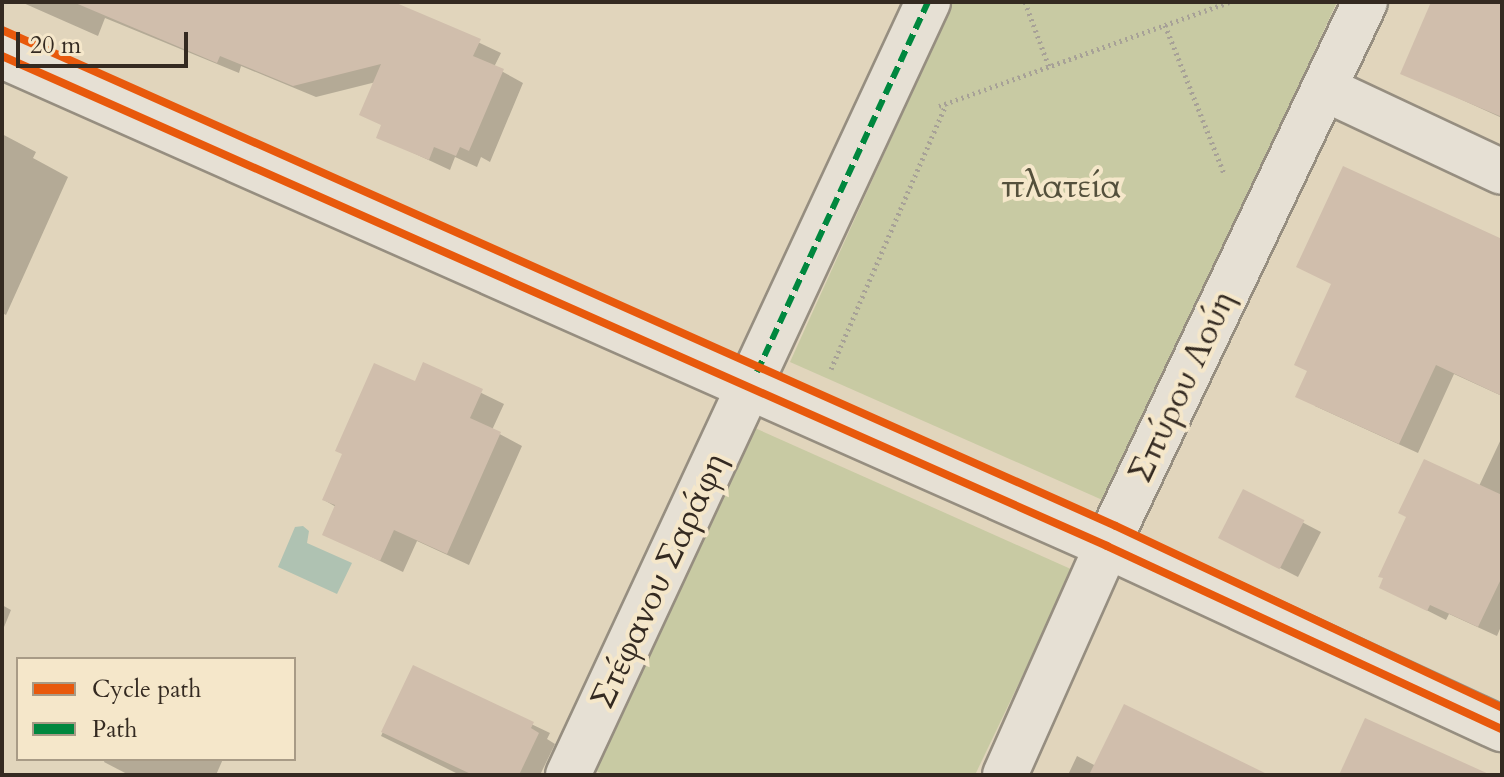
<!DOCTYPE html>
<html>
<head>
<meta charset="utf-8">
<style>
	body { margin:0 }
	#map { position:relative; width:1504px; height:777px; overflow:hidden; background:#e1d5bc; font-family:Cardo,serif }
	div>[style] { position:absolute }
	.green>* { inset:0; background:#c8caa3 }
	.water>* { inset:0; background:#afc2b2 }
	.shadow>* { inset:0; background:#0003 }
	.building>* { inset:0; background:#d0beac; transform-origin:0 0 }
	.path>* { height:5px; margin-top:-2.5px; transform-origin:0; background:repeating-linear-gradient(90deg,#a7a197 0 2px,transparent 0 6px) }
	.roads { filter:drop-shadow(2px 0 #968e80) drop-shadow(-2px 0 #968e80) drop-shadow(0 2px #968e80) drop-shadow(0 -2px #968e80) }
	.street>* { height:44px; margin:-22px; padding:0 22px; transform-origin:22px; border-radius:22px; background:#e6e0d4 }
	.quiet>* { height:6px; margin-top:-3px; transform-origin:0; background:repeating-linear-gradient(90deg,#00873e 0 12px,transparent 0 18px) }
	.cycleway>* { height:8px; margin:-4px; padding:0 4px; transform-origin:4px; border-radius:4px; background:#e8590c }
	span { translate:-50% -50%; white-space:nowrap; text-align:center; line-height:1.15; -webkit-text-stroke:8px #f5e7ca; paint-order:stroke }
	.park-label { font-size:34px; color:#54503c; font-style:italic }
	.street-label { font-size:34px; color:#342a21 }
	.frame { position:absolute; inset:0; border:4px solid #342a21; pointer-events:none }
	.legend { position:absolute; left:16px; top:657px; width:280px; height:104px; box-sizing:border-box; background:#f5e7ca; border:2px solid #a89b86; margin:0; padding:10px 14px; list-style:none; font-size:24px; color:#342a21 }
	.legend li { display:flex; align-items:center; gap:16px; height:40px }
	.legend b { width:40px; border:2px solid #a89b86 }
	.scale { position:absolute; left:16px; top:32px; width:172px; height:36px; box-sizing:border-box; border:4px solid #342a21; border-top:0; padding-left:10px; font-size:24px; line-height:28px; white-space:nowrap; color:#342a21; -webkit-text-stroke:6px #f5e7ca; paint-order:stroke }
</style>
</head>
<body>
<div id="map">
	<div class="green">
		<i style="clip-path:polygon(953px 2px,1337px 2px,1107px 502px,790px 362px)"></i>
		<i style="clip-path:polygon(755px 428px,1073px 570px,975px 775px,606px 775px,596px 771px)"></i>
	</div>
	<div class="water">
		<i style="clip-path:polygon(303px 526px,309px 531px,307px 543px,352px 563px,337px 594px,278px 567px,295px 527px)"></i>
	</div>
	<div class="shadow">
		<i style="clip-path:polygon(21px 2px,393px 2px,501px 53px,494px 67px,523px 83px,490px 162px,481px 157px,477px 167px,455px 157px,450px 170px,379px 137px,383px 126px,376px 82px,316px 97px,241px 66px,239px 73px,105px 18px,98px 36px)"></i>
		<i style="clip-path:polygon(1433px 2px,1502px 2px,1502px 118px,1403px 73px)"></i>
		<i style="clip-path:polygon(2px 134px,36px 152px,33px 158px,68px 177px,6px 315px,2px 313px)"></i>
		<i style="clip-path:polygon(1502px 241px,1502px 396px,1454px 374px,1418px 453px,1315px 406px)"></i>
		<i style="clip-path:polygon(424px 365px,504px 404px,492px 430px,522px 446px,469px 565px,417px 541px,403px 572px,324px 534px,336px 507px,324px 500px,416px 384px)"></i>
		<i style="clip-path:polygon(1502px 437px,1502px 624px,1497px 636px,1449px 614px,1446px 620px,1381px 587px,1409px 516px,1479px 486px)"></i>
		<i style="clip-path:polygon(1244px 492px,1321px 532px,1298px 577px,1237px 546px)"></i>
		<i style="clip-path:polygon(2px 605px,11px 610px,2px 632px)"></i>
		<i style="clip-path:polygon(414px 668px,550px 733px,547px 739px,555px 744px,540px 775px,460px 775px,381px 736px)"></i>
		<i style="clip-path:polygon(1077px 756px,1096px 766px,1219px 775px,1068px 775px)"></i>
		<i style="clip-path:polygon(105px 759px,223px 759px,216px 775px,129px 775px,104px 762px)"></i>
	</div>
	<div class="building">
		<i style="clip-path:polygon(73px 2px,394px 2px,481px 39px,473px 56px,504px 69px,469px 151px,460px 147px,456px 156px,434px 147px,429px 160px,376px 138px,381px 125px,359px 115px,381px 64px,293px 86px,220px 56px,217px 63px)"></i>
		<i style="clip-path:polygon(1431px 2px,1502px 2px,1502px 117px,1400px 74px)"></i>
		<i style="clip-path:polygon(1343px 166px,1502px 239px,1502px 396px,1436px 365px,1399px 444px,1295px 397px,1307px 371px,1294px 365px,1331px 284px,1296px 267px)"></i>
		<i style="clip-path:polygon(423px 362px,483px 389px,470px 418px,501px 432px,447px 554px,394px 530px,380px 561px,322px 535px,335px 505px,322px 500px,342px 454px,335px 451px,374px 363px,415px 381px)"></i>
		<i style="clip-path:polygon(1424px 459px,1502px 495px,1502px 577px,1478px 627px,1430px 605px,1427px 611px,1379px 588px,1383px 578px,1378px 577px,1406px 517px,1398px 513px)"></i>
		<i style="left:1243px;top:489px;width:69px;height:55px;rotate:27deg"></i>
		<i style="clip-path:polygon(413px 665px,534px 722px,531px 728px,539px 733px,519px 775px,473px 775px,381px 732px)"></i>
		<i style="clip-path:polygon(1124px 704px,1269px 775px,1089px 775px)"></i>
		<i style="clip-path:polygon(1365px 718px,1491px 775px,1339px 775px)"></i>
	</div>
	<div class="path">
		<i style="left:1025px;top:2px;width:69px;rotate:69.7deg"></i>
		<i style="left:1165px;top:25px;width:159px;rotate:68.3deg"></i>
		<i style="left:939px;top:106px;width:308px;rotate:-19.7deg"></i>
		<i style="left:831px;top:369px;width:289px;rotate:-66.5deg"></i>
	</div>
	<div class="roads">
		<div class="street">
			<i style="left:2px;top:56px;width:1209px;rotate:23.91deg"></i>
			<i style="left:1107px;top:546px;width:435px;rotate:24.9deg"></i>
			<i style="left:1325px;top:89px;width:195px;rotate:25.1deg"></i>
			<i style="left:568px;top:775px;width:853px;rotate:-65.03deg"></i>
			<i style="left:1005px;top:775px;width:273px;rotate:-66deg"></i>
			<i style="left:1116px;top:526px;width:580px;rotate:-64.58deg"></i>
		</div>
	</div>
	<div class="quiet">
		<i style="left:757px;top:372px;width:408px;rotate:-65.2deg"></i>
	</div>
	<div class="cycleway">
		<i style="left:2px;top:30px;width:1219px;rotate:24deg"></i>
		<i style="left:1116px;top:526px;width:427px;rotate:25.2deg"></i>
		<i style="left:2px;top:56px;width:1209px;rotate:23.91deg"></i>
		<i style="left:1107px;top:546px;width:435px;rotate:24.9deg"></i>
	</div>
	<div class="park-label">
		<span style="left:1061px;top:187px">πλατεία</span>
	</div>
	<div class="street-label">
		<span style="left:1182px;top:387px;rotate:-65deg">Σπύρου Λούη</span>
		<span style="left:659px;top:581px;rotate:-65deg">Στέφανου Σαράφη</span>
	</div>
	<div class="frame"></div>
	<ul class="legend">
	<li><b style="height:10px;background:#e8590c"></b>Cycle path</li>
	<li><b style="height:10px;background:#00873e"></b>Path</li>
	</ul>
	<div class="scale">20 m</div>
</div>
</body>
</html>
